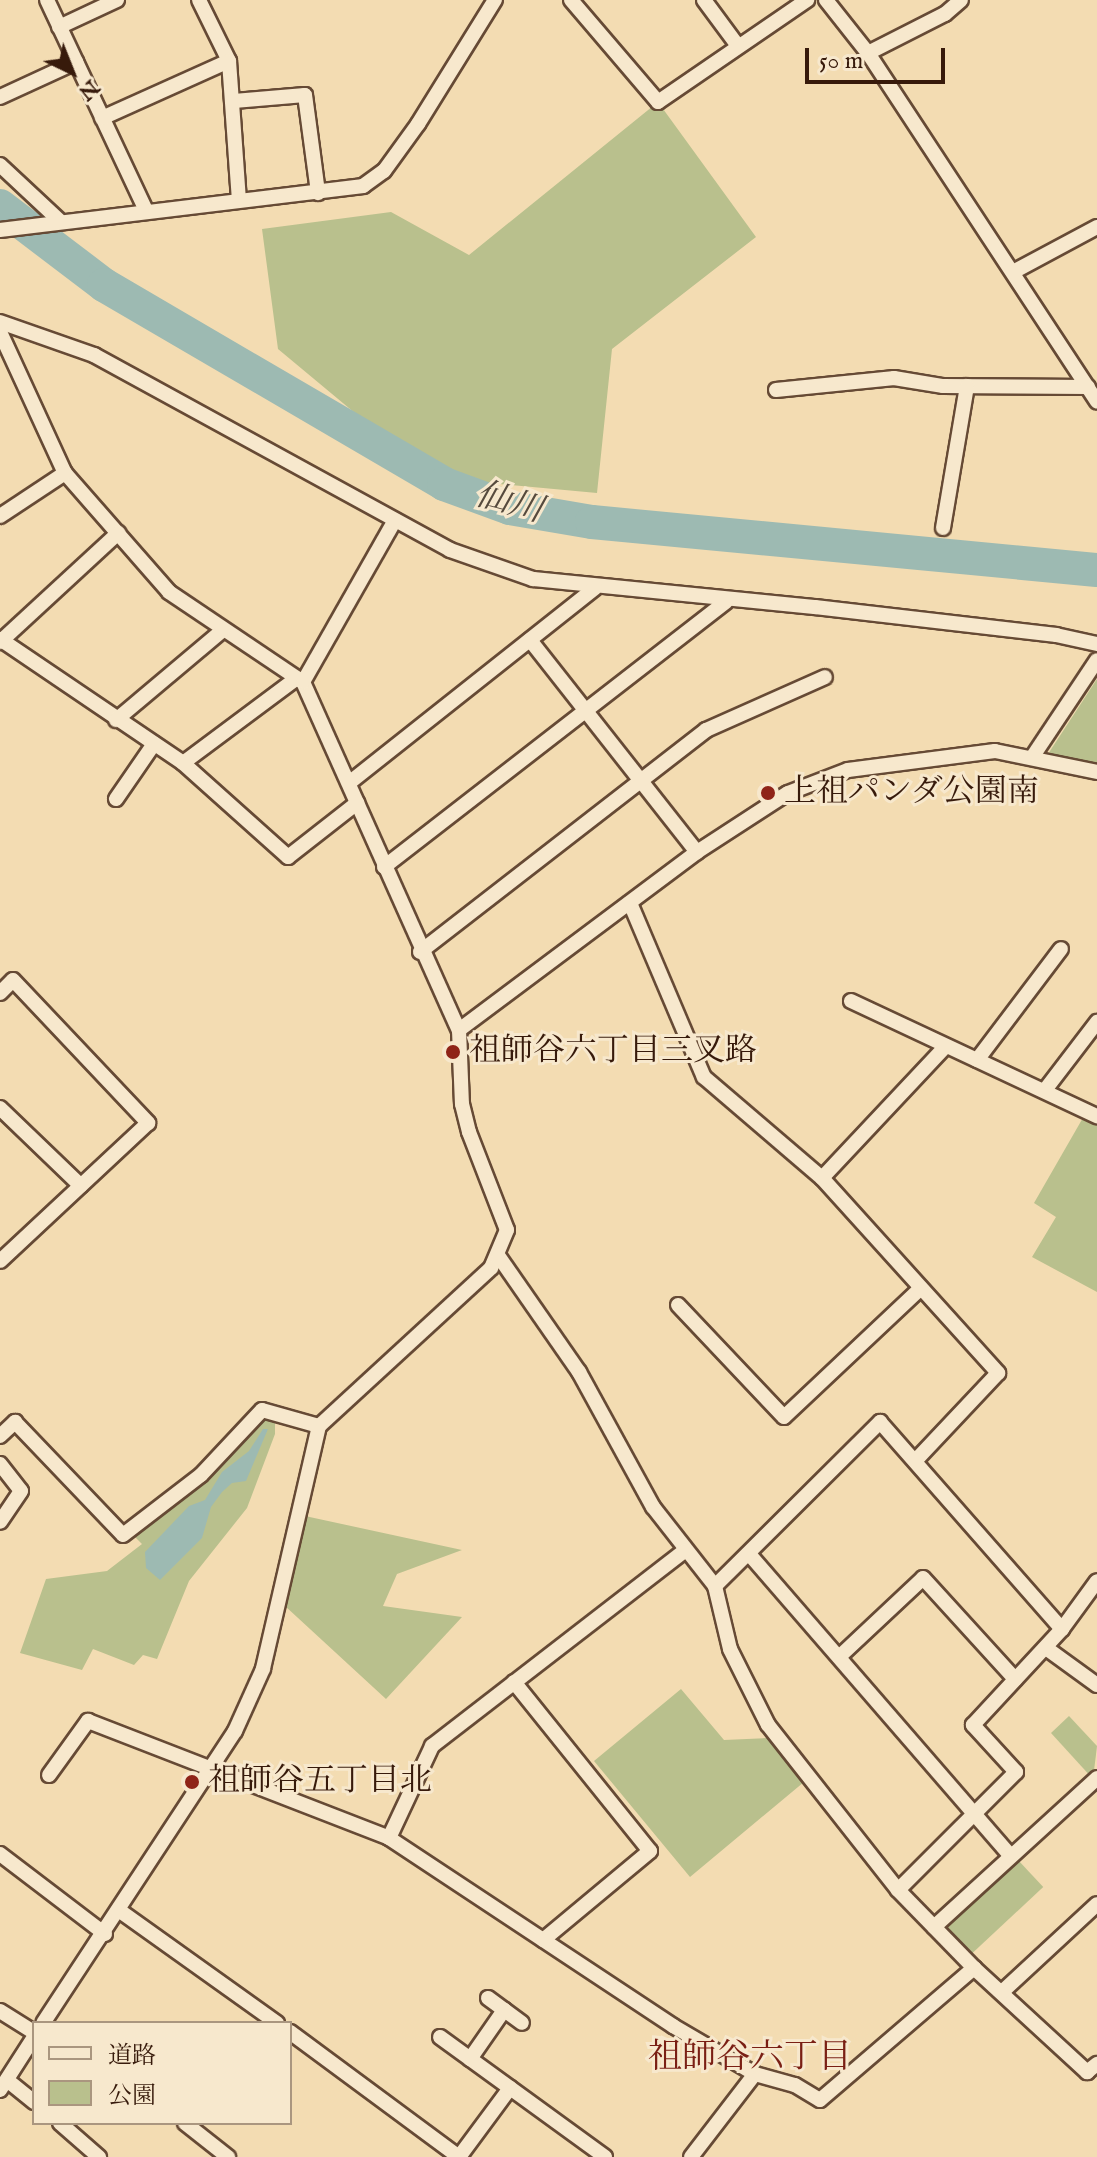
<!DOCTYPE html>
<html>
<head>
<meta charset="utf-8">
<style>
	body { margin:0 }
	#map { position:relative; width:1097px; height:2157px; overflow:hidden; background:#f3dcb2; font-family:"IM FELL English","Noto Serif JP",serif }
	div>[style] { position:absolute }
	.green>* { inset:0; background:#b9c08d; transform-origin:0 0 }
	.water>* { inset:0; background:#9dbab2 }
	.river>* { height:34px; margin:-17px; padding:0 17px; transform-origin:17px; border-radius:17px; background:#9dbab2 }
	.roads { filter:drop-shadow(2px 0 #664a35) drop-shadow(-2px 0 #664a35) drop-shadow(0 2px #664a35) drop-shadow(0 -2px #664a35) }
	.minor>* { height:14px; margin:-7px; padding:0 7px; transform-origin:7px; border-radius:7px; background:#f7e8cd }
	.dots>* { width:22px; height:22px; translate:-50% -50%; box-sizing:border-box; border:4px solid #f7e8cd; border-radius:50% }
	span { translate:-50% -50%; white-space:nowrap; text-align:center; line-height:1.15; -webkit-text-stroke:6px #f7e8cd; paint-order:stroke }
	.poi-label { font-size:32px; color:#371a0b }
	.left { translate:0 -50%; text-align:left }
	.water-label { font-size:34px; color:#564a3d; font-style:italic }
	.neighbourhood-label { font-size:34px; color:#7a1f14 }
	.legend { position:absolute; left:32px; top:2021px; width:260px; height:104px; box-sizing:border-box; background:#f7e8cd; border:2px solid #aa967f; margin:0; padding:10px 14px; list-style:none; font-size:24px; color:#371a0b }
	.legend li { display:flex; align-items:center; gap:16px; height:40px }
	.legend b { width:40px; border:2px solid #aa967f }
	.north { position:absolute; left:32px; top:32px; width:80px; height:80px; -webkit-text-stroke:6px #f7e8cd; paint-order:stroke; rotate:137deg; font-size:22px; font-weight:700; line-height:32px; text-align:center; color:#371a0b }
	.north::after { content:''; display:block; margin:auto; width:28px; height:36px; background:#371a0b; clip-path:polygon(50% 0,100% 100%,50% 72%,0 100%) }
	.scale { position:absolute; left:805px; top:48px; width:140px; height:36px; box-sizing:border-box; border:4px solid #371a0b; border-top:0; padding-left:10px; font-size:24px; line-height:28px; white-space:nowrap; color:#371a0b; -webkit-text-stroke:6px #f7e8cd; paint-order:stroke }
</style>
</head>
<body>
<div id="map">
	<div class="green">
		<i style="clip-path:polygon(658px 102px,756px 237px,612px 349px,597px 493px,433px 478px,278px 349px,262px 229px,391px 212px,469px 255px)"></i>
		<i style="clip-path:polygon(1097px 679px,1097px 766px,1048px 754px)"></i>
		<i style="clip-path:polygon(1084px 1116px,1097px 1122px,1097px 1292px,1032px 1257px,1056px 1217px,1034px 1203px)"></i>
		<i style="clip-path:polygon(265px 1420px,275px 1423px,275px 1434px,247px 1508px,189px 1581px,157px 1659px,143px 1655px,134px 1665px,93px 1649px,82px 1670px,20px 1653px,46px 1579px,107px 1571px,142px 1544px,133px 1535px,188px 1494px)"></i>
		<i style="clip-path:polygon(305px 1516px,462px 1550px,397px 1574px,383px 1606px,462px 1617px,386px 1699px,285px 1606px)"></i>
		<i style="clip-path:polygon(681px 1689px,724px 1740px,767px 1738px,804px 1782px,690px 1877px,594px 1761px)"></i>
		<i style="clip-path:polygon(1069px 1716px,1097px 1746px,1093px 1779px,1051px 1733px)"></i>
		<i style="left:1018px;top:1860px;width:37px;height:100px;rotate:47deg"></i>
	</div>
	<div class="water">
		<i style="clip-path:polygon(263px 1429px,268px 1429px,246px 1481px,232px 1483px,222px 1492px,211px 1507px,202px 1538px,160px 1580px,146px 1568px,145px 1552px,189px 1506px,205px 1500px,222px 1472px,249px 1451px)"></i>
	</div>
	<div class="river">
		<i style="left:0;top:206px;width:131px;rotate:37.2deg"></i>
		<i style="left:104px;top:285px;width:394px;rotate:30.3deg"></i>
		<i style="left:444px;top:484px;width:70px;rotate:20deg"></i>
		<i style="left:510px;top:508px;width:83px;rotate:9.7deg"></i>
		<i style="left:592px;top:522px;width:507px;rotate:5.43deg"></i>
	</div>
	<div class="roads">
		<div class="minor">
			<i style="left:47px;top:0;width:232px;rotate:64.8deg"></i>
			<i style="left:199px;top:0;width:68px;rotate:63.8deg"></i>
			<i style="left:229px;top:61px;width:138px;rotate:85.9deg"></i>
			<i style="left:571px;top:0;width:134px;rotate:49.5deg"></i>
			<i style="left:658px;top:102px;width:181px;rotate:-34.4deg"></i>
			<i style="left:704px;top:0;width:57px;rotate:53.5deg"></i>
			<i style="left:826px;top:0;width:68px;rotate:51.6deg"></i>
			<i style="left:868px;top:53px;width:417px;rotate:56.7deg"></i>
			<i style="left:59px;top:27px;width:64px;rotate:-25deg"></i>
			<i style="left:868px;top:53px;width:86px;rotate:-26.9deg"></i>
			<i style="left:945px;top:14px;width:21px;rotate:-41deg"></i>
			<i style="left:0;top:97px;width:84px;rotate:-24.7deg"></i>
			<i style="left:234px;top:101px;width:71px;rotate:-4.8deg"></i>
			<i style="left:305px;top:95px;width:99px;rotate:82.4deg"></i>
			<i style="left:102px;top:118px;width:139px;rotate:-24.2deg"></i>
			<i style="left:0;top:165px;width:83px;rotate:43.1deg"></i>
			<i style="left:0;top:230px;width:366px;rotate:-6.9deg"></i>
			<i style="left:363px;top:186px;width:26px;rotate:-36deg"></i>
			<i style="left:384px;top:171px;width:58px;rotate:-54.1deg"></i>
			<i style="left:418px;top:124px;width:146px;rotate:-58.2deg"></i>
			<i style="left:1013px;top:272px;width:95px;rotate:-28.2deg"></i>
			<i style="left:0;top:322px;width:100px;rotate:19.3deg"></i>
			<i style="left:94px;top:355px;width:406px;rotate:28.7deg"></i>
			<i style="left:450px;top:550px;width:88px;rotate:19.3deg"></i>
			<i style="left:533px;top:579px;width:283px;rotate:5.7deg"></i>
			<i style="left:815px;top:607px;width:243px;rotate:6.6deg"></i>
			<i style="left:1056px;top:635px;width:42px;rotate:12.4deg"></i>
			<i style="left:0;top:332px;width:155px;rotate:65.3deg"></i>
			<i style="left:65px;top:473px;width:158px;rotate:48.8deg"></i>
			<i style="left:169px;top:592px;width:161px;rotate:33.9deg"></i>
			<i style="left:303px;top:682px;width:381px;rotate:65.9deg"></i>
			<i style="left:459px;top:1030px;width:74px;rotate:87.7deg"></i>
			<i style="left:462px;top:1104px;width:29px;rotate:76deg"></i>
			<i style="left:469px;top:1132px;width:105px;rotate:68.8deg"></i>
			<i style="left:507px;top:1230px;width:41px;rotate:112.8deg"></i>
			<i style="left:491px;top:1268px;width:234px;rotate:137.4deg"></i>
			<i style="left:319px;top:1426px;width:249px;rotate:103deg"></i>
			<i style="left:263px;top:1669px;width:68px;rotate:114.3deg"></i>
			<i style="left:235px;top:1731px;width:349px;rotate:123.3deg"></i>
			<i style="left:776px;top:390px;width:119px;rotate:-5.8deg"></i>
			<i style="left:894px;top:378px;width:50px;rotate:9.3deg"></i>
			<i style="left:943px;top:386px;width:145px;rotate:0.4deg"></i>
			<i style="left:0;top:516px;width:78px;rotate:-33.5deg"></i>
			<i style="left:943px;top:528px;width:144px;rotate:-80.4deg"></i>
			<i style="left:0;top:639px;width:221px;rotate:34.1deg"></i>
			<i style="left:183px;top:763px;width:142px;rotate:-36.7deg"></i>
			<i style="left:530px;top:640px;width:270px;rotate:51.8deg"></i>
			<i style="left:0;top:642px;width:161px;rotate:-42.7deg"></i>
			<i style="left:303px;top:682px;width:186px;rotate:-60.4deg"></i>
			<i style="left:116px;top:720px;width:140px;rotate:-40.1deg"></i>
			<i style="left:1033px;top:756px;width:115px;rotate:-56.3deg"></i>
			<i style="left:183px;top:763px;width:141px;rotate:41.8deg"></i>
			<i style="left:288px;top:857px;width:88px;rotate:-38deg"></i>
			<i style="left:349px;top:783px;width:314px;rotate:-38.4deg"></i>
			<i style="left:116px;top:799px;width:67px;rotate:-55.4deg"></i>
			<i style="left:384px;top:867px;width:433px;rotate:-37.8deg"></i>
			<i style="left:630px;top:903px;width:189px;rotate:67deg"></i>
			<i style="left:704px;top:1077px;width:155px;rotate:40.6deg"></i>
			<i style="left:822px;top:1178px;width:263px;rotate:47.9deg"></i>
			<i style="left:998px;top:1373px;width:120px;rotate:133.3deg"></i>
			<i style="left:420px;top:952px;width:362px;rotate:-37.8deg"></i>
			<i style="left:706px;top:730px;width:130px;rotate:-24deg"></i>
			<i style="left:0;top:993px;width:18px;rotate:-45deg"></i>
			<i style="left:13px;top:980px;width:197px;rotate:46.6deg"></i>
			<i style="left:148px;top:1123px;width:202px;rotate:137deg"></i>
			<i style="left:851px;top:1001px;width:272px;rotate:25.1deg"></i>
			<i style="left:459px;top:1030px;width:297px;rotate:-36.8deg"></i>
			<i style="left:697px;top:852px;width:108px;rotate:-33deg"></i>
			<i style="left:788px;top:793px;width:64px;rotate:-21deg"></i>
			<i style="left:848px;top:770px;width:148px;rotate:-7.4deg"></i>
			<i style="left:995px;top:751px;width:104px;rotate:11.6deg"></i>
			<i style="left:977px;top:1060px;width:139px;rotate:-52.9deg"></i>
			<i style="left:1045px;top:1090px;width:86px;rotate:-52.6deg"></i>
			<i style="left:0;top:1108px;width:112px;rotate:43.9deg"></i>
			<i style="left:822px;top:1178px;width:178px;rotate:-46.8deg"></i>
			<i style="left:678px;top:1305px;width:154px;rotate:46.6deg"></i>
			<i style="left:784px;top:1417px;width:188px;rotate:-43.3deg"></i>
			<i style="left:0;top:1436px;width:21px;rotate:-43deg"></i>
			<i style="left:15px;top:1422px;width:156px;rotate:46.3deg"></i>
			<i style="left:123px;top:1535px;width:98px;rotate:-37.6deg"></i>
			<i style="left:201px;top:1475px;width:89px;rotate:-46.8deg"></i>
			<i style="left:262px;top:1410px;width:59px;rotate:15.7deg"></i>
			<i style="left:0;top:1464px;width:34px;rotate:52deg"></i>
			<i style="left:21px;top:1491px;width:37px;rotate:124deg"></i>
			<i style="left:750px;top:1555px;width:397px;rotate:49.1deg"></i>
			<i style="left:715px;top:1586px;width:233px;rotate:-44.8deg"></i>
			<i style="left:880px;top:1422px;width:276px;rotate:48.7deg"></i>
			<i style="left:1046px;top:1648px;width:63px;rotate:36deg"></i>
			<i style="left:839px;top:1657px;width:115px;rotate:-43.2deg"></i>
			<i style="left:923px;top:1578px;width:137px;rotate:47.7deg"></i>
			<i style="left:514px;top:1682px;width:217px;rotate:51.2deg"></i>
			<i style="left:650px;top:1851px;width:139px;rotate:140.2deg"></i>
			<i style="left:49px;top:1775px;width:67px;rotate:-54.2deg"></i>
			<i style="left:88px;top:1721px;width:323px;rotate:21.2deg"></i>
			<i style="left:389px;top:1838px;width:341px;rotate:33.5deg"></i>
			<i style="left:673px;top:2026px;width:95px;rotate:30.3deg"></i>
			<i style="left:755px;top:2074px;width:41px;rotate:15.4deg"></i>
			<i style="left:795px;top:2085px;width:29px;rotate:31deg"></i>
			<i style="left:820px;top:2100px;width:203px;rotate:-40.6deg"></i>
			<i style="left:974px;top:1968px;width:109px;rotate:-134.3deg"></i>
			<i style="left:898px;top:1890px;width:210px;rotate:-128.2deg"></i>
			<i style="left:768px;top:1725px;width:85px;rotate:-116.6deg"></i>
			<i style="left:730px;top:1649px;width:65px;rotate:-103.4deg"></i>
			<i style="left:715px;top:1586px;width:100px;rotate:-128.1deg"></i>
			<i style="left:653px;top:1507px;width:154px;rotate:-118.7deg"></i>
			<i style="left:579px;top:1372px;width:140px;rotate:-124.8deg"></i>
			<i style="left:389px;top:1838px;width:102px;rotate:-64.9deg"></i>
			<i style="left:432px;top:1746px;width:319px;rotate:-37.7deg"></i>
			<i style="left:0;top:1854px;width:132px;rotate:37.3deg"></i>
			<i style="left:898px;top:1890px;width:167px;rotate:-45deg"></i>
			<i style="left:1016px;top:1772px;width:64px;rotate:-132.5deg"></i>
			<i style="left:973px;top:1725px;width:131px;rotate:-47.2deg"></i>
			<i style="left:1062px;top:1629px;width:59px;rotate:-53.9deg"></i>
			<i style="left:120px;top:1911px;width:193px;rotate:35.5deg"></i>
			<i style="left:934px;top:1927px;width:221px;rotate:-42.4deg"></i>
			<i style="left:974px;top:1968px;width:154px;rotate:42.6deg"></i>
			<i style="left:1087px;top:2072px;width:13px;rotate:-39deg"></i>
			<i style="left:1002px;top:1992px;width:129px;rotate:-42.8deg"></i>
			<i style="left:488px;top:1998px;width:42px;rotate:36.3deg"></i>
			<i style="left:0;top:2011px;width:40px;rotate:32deg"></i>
			<i style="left:290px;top:2032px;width:210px;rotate:36.5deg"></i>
			<i style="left:440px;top:2037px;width:204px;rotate:36deg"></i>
			<i style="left:470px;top:2059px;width:60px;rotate:-55.2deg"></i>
			<i style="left:7px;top:2080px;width:35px;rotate:39deg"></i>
			<i style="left:0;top:2090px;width:63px;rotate:-57.3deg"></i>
			<i style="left:60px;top:2123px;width:52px;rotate:41.1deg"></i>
			<i style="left:185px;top:2123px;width:55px;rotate:38.3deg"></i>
			<i style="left:459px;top:2157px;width:86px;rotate:-53.5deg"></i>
			<i style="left:691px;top:2157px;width:105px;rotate:-52.4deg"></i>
		</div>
	</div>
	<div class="dots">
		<i style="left:768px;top:793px;background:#8f2418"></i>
		<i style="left:453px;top:1052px;background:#8f2418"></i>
		<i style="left:192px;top:1782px;background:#8f2418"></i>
	</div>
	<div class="poi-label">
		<span class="left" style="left:784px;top:793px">上祖パンダ公園南</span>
		<span class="left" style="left:469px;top:1052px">祖師谷六丁目三叉路</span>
		<span class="left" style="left:208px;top:1782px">祖師谷五丁目北</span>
	</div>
	<div class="water-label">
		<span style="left:509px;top:503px;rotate:15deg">仙川</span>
	</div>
	<div class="neighbourhood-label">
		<span style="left:750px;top:2058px">祖師谷六丁目</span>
	</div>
	<ul class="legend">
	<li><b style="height:10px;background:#f7e8cd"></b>道路</li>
	<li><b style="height:22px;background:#b9c08d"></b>公園</li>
	</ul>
	<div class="north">N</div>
	<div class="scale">50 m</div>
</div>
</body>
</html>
